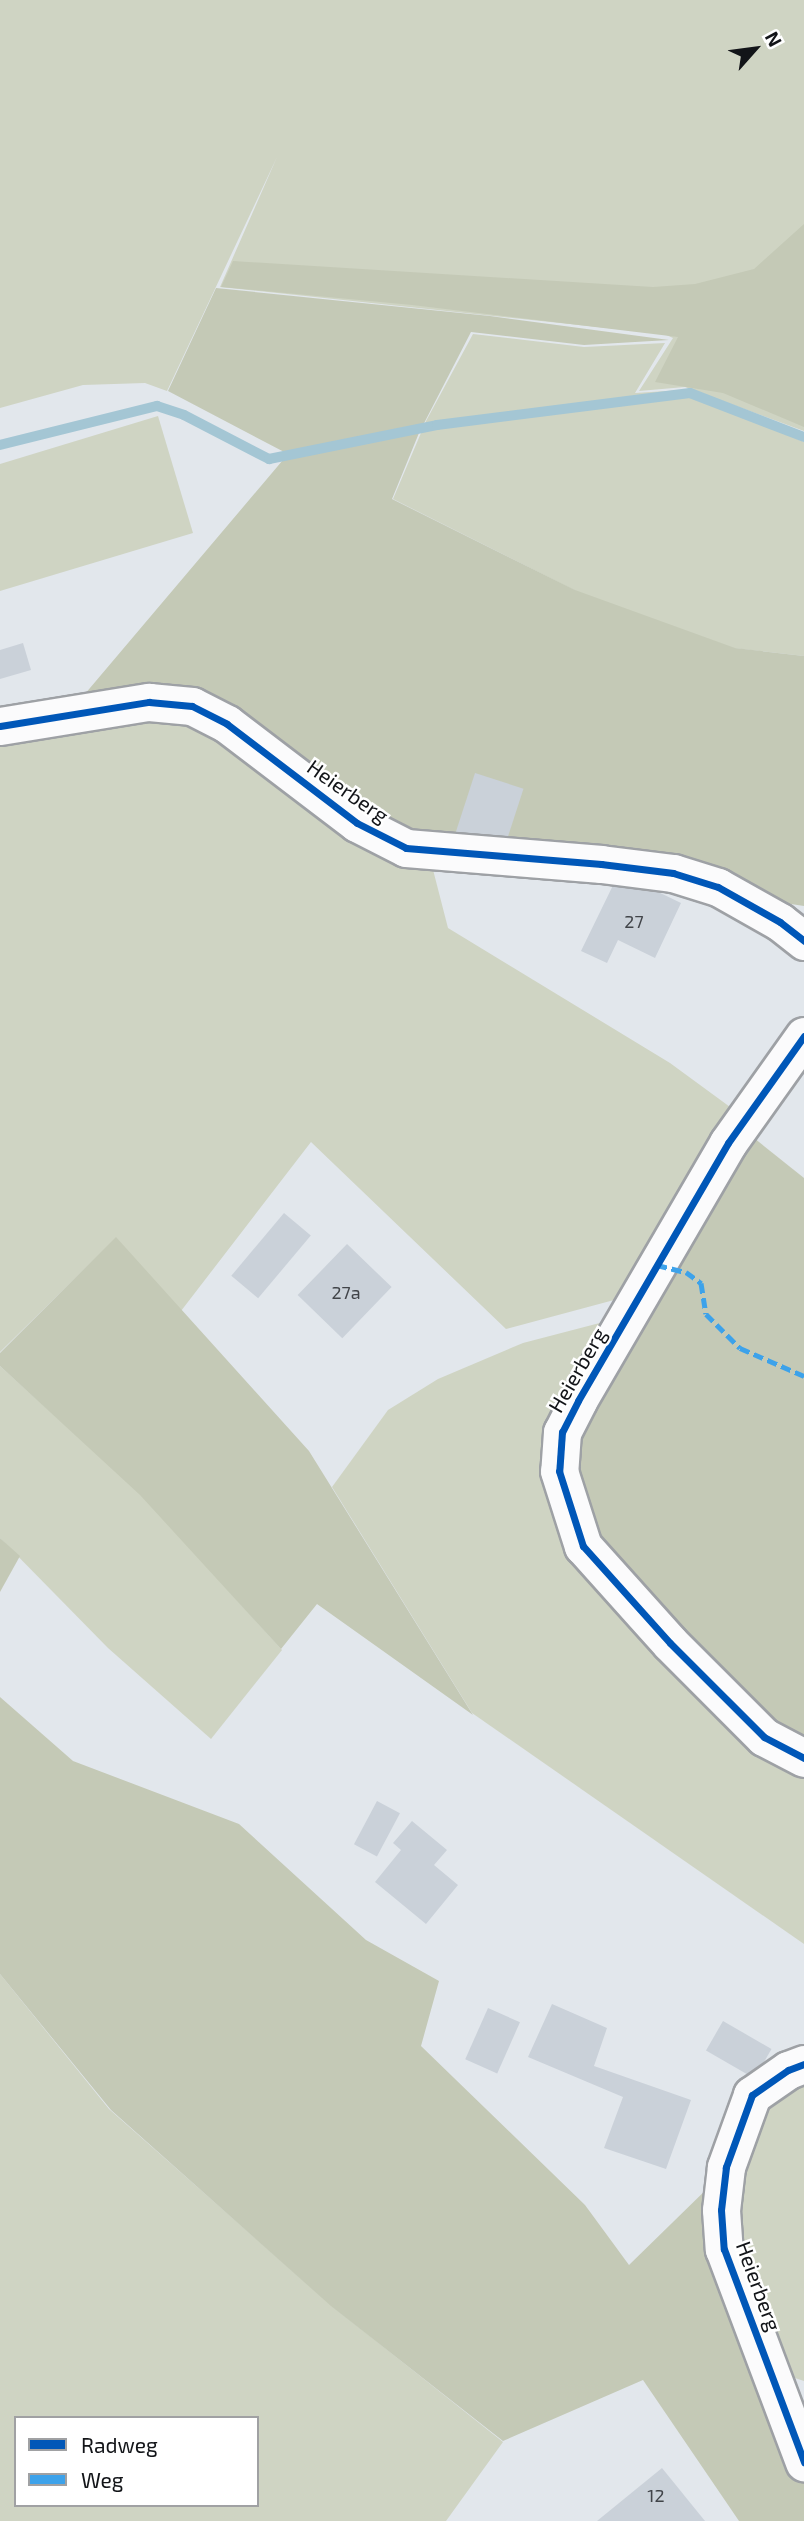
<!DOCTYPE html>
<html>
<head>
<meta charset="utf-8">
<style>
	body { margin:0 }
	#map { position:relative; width:804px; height:2521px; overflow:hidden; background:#e2e7ec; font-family:"Exo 2",sans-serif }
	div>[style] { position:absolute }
	.green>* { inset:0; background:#cfd4c3 }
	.forest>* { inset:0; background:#c4c9b6 }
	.stream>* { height:10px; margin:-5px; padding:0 5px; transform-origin:5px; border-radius:5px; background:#a4c6d4 }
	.building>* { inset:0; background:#cad1d9; transform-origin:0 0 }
	.roads { filter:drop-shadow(2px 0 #9ea1a5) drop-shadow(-2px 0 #9ea1a5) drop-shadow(0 2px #9ea1a5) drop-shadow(0 -2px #9ea1a5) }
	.street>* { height:37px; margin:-18.5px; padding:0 18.5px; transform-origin:18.5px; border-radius:18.5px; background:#fbfbfc }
	.quiet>* { height:5px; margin-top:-2.5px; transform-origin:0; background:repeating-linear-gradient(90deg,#3da2ea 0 10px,transparent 0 15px) }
	.cycleway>* { height:7px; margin:-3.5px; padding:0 3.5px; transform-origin:3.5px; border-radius:3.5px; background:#0057b8 }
	span { translate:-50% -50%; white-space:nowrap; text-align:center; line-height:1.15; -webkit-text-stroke:5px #fff; paint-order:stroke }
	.number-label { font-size:18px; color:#414449 }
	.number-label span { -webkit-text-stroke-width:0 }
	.street-label { font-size:21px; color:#121418 }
	.legend { position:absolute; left:14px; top:2416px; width:245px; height:91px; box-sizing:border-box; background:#fff; border:2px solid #a0a1a3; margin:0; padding:9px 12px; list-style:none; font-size:21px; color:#121418 }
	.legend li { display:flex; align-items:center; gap:14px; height:35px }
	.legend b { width:35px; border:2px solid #a0a1a3 }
	.north { position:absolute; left:720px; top:14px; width:70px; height:70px; -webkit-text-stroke:5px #fff; paint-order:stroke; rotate:62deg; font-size:19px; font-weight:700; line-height:28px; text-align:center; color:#121418 }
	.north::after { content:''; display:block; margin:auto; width:24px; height:32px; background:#121418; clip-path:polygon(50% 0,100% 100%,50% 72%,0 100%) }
</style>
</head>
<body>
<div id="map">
	<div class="green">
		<i style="clip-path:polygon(0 0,804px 0,804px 431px,685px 387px,639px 391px,673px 338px,664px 334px,220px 287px,277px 157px,167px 391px,145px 383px,83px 385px,0 408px)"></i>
		<i style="clip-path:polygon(473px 334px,584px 347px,665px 343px,635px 393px,683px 390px,804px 442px,804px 656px,733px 648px,578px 592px,393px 499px,426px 421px)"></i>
		<i style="clip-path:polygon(158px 416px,193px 533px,0 591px,0 464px)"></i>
		<i style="clip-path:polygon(166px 705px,430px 858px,448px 928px,670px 1063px,741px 1115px,633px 1286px,614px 1300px,506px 1329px,311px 1142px,181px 1311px,116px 1238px,0 1352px,0 744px)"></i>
		<i style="clip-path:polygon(615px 1319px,804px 1763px,804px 1944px,472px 1713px,332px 1487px,388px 1410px,438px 1379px,523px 1343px)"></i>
		<i style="clip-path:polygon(0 1366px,142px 1495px,282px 1650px,211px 1739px,108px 1648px,0 1538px)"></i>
		<i style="clip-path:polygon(evenodd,0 1974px,109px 2109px,332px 2306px,503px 2442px,446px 2521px,0 2521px,0 1974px,16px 2418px,257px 2418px,257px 2505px,16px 2505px,16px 2418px)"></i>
		<i style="clip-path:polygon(804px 2074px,804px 2381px,780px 2373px,727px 2216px,754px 2120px,791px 2081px)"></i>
	</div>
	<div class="forest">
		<i style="clip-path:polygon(804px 224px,804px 427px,723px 393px,655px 382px,678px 337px,412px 305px,221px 287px,233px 261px,653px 287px,695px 284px,754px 269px)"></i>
		<i style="clip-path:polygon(216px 288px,490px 316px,669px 340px,584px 345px,471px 332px,419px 433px,392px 499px,575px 590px,735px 648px,804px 656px,804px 906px,390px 843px,228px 718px,159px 684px,79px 701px,288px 454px,168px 391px)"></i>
		<i style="clip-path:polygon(744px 1130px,804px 1178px,804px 1753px,588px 1543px,564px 1451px)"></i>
		<i style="clip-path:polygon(116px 1237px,309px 1451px,473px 1715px,317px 1604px,281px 1649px,140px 1495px,0 1366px,0 1353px)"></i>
		<i style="clip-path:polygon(0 1538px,20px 1556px,0 1592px)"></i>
		<i style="clip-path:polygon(0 1697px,73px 1761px,239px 1824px,366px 1940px,439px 1981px,421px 2046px,585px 2205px,629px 2265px,715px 2181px,804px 2464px,804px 2521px,739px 2521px,643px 2380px,503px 2441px,331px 2306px,111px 2110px,0 1974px)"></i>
	</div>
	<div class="stream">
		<i style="left:0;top:445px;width:162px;rotate:-14deg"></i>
		<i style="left:157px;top:406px;width:28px;rotate:18deg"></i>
		<i style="left:184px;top:415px;width:96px;rotate:27.4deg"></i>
		<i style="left:269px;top:459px;width:171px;rotate:-11.4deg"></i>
		<i style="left:437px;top:425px;width:255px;rotate:-7.2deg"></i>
		<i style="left:690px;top:393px;width:122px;rotate:21.1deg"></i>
	</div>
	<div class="building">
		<i style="clip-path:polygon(23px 643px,31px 670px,0 679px,0 650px)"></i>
		<i style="left:475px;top:773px;width:51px;height:62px;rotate:18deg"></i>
		<i style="clip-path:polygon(619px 873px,681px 903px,655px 958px,618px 940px,607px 963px,581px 951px)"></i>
		<i style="left:284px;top:1213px;width:35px;height:82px;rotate:40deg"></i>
		<i style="left:347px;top:1244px;width:62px;height:71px;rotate:44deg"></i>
		<i style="left:377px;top:1801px;width:26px;height:49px;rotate:28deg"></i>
		<i style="clip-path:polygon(412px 1821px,447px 1850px,434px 1865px,458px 1885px,426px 1924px,375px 1882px,401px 1850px,393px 1843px)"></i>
		<i style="clip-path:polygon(552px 2004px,607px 2028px,594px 2066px,691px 2100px,666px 2169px,604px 2148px,623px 2097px,528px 2057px)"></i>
		<i style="left:488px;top:2008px;width:35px;height:56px;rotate:24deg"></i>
		<i style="left:723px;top:2021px;width:56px;height:34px;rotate:30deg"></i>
		<i style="clip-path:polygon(662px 2468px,705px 2521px,597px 2521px)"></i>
	</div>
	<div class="roads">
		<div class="street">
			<i style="left:0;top:726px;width:151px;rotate:-9.2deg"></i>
			<i style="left:149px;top:702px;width:43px;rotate:5.3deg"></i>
			<i style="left:192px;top:706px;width:39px;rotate:27deg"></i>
			<i style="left:227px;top:724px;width:163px;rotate:37.3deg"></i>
			<i style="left:357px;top:823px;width:55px;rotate:27deg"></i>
			<i style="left:406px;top:848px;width:196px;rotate:4.7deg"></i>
			<i style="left:601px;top:864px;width:73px;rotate:7.1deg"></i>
			<i style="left:673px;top:873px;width:47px;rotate:17.3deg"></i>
			<i style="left:718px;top:887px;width:71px;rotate:29.4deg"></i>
			<i style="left:780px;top:922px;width:31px;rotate:38deg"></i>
			<i style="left:804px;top:1036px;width:131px;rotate:125.4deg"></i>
			<i style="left:728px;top:1143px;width:298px;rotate:120.2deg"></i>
			<i style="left:578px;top:1401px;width:35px;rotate:117deg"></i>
			<i style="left:562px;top:1432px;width:39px;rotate:94deg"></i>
			<i style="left:559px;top:1471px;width:79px;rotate:72.3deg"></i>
			<i style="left:583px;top:1546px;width:130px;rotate:48.1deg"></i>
			<i style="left:670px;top:1643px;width:133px;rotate:45deg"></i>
			<i style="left:764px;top:1737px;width:45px;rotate:27.7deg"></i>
			<i style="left:804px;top:2064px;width:17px;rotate:159deg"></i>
			<i style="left:788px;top:2070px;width:44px;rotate:145.2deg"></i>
			<i style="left:752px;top:2095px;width:77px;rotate:109.9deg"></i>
			<i style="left:726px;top:2167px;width:43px;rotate:96.6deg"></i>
			<i style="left:721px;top:2210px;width:39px;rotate:86deg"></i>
			<i style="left:724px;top:2249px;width:228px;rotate:69.4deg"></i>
		</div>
	</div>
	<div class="quiet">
		<i style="left:657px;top:1265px;width:30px;rotate:14deg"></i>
		<i style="left:686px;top:1272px;width:19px;rotate:36deg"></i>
		<i style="left:701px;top:1283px;width:31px;rotate:81deg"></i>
		<i style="left:706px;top:1314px;width:48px;rotate:45deg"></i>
		<i style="left:740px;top:1348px;width:70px;rotate:23.6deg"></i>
	</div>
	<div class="cycleway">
		<i style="left:0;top:726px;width:151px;rotate:-9.2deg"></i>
		<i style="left:149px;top:702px;width:43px;rotate:5.3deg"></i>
		<i style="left:192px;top:706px;width:39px;rotate:27deg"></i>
		<i style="left:227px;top:724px;width:163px;rotate:37.3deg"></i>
		<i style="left:357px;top:823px;width:55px;rotate:27deg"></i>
		<i style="left:406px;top:848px;width:196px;rotate:4.7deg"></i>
		<i style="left:601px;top:864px;width:73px;rotate:7.1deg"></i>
		<i style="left:673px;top:873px;width:47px;rotate:17.3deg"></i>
		<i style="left:718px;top:887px;width:71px;rotate:29.4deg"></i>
		<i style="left:780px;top:922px;width:31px;rotate:38deg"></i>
		<i style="left:804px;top:1036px;width:131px;rotate:125.4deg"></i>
		<i style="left:728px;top:1143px;width:298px;rotate:120.2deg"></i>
		<i style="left:578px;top:1401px;width:35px;rotate:117deg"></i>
		<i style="left:562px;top:1432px;width:39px;rotate:94deg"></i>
		<i style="left:559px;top:1471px;width:79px;rotate:72.3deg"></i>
		<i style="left:583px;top:1546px;width:130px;rotate:48.1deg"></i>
		<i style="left:670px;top:1643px;width:133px;rotate:45deg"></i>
		<i style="left:764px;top:1737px;width:45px;rotate:27.7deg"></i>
		<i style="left:804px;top:2064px;width:17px;rotate:159deg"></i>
		<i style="left:788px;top:2070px;width:44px;rotate:145.2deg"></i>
		<i style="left:752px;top:2095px;width:77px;rotate:109.9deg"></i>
		<i style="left:726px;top:2167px;width:43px;rotate:96.6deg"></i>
		<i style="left:721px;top:2210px;width:39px;rotate:86deg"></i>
		<i style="left:724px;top:2249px;width:228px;rotate:69.4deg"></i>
	</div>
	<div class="number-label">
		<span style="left:634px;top:921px">27</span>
		<span style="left:346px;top:1292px">27a</span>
		<span style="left:656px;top:2495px">12</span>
	</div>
	<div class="street-label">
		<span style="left:348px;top:791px;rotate:35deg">Heierberg</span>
		<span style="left:577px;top:1370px;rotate:-60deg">Heierberg</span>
		<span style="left:759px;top:2286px;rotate:70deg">Heierberg</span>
	</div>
	<ul class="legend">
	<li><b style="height:9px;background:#0057b8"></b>Radweg</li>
	<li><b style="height:9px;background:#3da2ea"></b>Weg</li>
	</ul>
	<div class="north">N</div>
</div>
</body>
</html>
